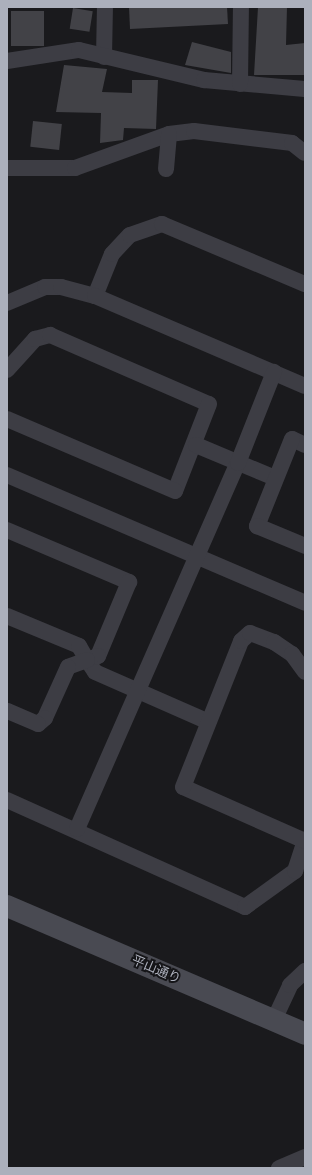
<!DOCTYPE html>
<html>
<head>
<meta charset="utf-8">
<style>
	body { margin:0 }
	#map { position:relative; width:312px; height:1175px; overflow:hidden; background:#1a1a1d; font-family:"PT Sans","Noto Sans JP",sans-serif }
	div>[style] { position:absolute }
	.building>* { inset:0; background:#424247; transform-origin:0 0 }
	.street>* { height:16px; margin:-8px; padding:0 8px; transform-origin:8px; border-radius:8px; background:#3d3d44 }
	.secondary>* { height:22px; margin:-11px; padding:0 11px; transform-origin:11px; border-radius:11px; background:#494a52 }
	span { translate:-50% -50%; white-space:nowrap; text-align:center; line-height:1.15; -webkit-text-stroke:4px #151518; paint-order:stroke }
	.street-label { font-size:13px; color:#acb0bc }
	.frame { position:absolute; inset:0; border:8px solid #acb0bc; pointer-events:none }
</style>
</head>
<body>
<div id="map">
	<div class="building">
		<i style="clip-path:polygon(129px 7px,227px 7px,228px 24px,130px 29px)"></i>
		<i style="clip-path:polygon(258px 7px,287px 7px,286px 45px,305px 43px,305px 75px,254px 75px)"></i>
		<i style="left:73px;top:8px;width:20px;height:21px;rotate:9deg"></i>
		<i style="left:11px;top:11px;width:33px;height:35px"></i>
		<i style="clip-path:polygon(192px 42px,231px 52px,231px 73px,185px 65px)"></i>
		<i style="clip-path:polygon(64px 65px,107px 69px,102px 92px,132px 93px,132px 80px,158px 80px,156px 129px,124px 128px,123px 140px,100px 143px,101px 113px,56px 112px)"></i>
		<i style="left:33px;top:121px;width:29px;height:26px;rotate:6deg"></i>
	</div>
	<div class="street">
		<i style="left:104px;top:57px;width:50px;rotate:-88.9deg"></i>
		<i style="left:7px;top:61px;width:73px;rotate:-8.7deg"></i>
		<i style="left:79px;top:50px;width:129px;rotate:13.5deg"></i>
		<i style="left:204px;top:80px;width:101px;rotate:5.1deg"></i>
		<i style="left:240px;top:84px;width:77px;rotate:-89.3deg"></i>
		<i style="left:7px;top:168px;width:68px"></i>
		<i style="left:75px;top:168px;width:100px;rotate:-19.9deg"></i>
		<i style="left:169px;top:134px;width:25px;rotate:-7deg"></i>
		<i style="left:194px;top:131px;width:99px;rotate:7deg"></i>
		<i style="left:292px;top:143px;width:16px;rotate:38deg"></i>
		<i style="left:166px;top:169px;width:35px;rotate:-85deg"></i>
		<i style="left:95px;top:296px;width:45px;rotate:-68deg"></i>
		<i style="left:112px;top:254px;width:26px;rotate:-47deg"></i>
		<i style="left:130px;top:235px;width:34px;rotate:-19deg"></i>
		<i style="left:162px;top:224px;width:155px;rotate:22.8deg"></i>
		<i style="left:7px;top:303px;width:41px;rotate:-22.8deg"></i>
		<i style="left:45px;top:287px;width:16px"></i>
		<i style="left:61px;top:287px;width:35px;rotate:15deg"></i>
		<i style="left:95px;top:296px;width:228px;rotate:23.2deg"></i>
		<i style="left:7px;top:370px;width:42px;rotate:-47.9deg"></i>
		<i style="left:35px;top:339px;width:16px;rotate:-15deg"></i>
		<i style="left:50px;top:335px;width:173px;rotate:23.5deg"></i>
		<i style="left:209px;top:404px;width:93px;rotate:111.3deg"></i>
		<i style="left:175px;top:491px;width:183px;rotate:-156.8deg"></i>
		<i style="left:196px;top:445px;width:86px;rotate:22.7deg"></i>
		<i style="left:305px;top:445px;width:14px;rotate:-155deg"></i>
		<i style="left:292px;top:439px;width:94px;rotate:111.9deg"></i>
		<i style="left:257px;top:526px;width:52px;rotate:22.6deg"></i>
		<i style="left:7px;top:475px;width:324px;rotate:23.2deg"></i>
		<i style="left:7px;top:530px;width:133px;rotate:23.1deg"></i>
		<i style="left:129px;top:582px;width:80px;rotate:112.7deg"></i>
		<i style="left:98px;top:656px;width:12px;rotate:160deg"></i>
		<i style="left:87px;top:660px;width:14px;rotate:56deg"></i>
		<i style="left:95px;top:672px;width:124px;rotate:23.7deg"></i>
		<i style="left:7px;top:616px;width:78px;rotate:22.6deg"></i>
		<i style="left:79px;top:646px;width:16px;rotate:60deg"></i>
		<i style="left:87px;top:660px;width:20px;rotate:160deg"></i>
		<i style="left:68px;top:667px;width:56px;rotate:114.3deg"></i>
		<i style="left:45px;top:718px;width:9px;rotate:139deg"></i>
		<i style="left:38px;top:724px;width:34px;rotate:-157deg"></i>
		<i style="left:7px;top:800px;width:261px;rotate:24.2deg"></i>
		<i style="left:245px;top:907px;width:62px;rotate:-35.8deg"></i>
		<i style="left:295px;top:871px;width:33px;rotate:-72deg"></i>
		<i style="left:77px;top:829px;width:400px;rotate:-66.3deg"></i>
		<i style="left:238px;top:463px;width:98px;rotate:-68.4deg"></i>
		<i style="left:305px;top:841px;width:133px;rotate:-156.1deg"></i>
		<i style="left:183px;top:787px;width:157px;rotate:-68.3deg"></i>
		<i style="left:241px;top:641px;width:12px;rotate:-42deg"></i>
		<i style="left:250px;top:633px;width:26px;rotate:21deg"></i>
		<i style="left:274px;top:642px;width:22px;rotate:34deg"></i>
		<i style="left:292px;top:654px;width:22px;rotate:54deg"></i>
		<i style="left:274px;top:1020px;width:38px;rotate:-65deg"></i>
		<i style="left:290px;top:985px;width:21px;rotate:-43deg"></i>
		<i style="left:279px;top:1168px;width:28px;rotate:-23deg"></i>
	</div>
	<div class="secondary">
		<i style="left:7px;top:906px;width:324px;rotate:23.2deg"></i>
	</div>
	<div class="street-label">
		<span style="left:156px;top:970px;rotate:23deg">平山通り</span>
	</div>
	<div class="frame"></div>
</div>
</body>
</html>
